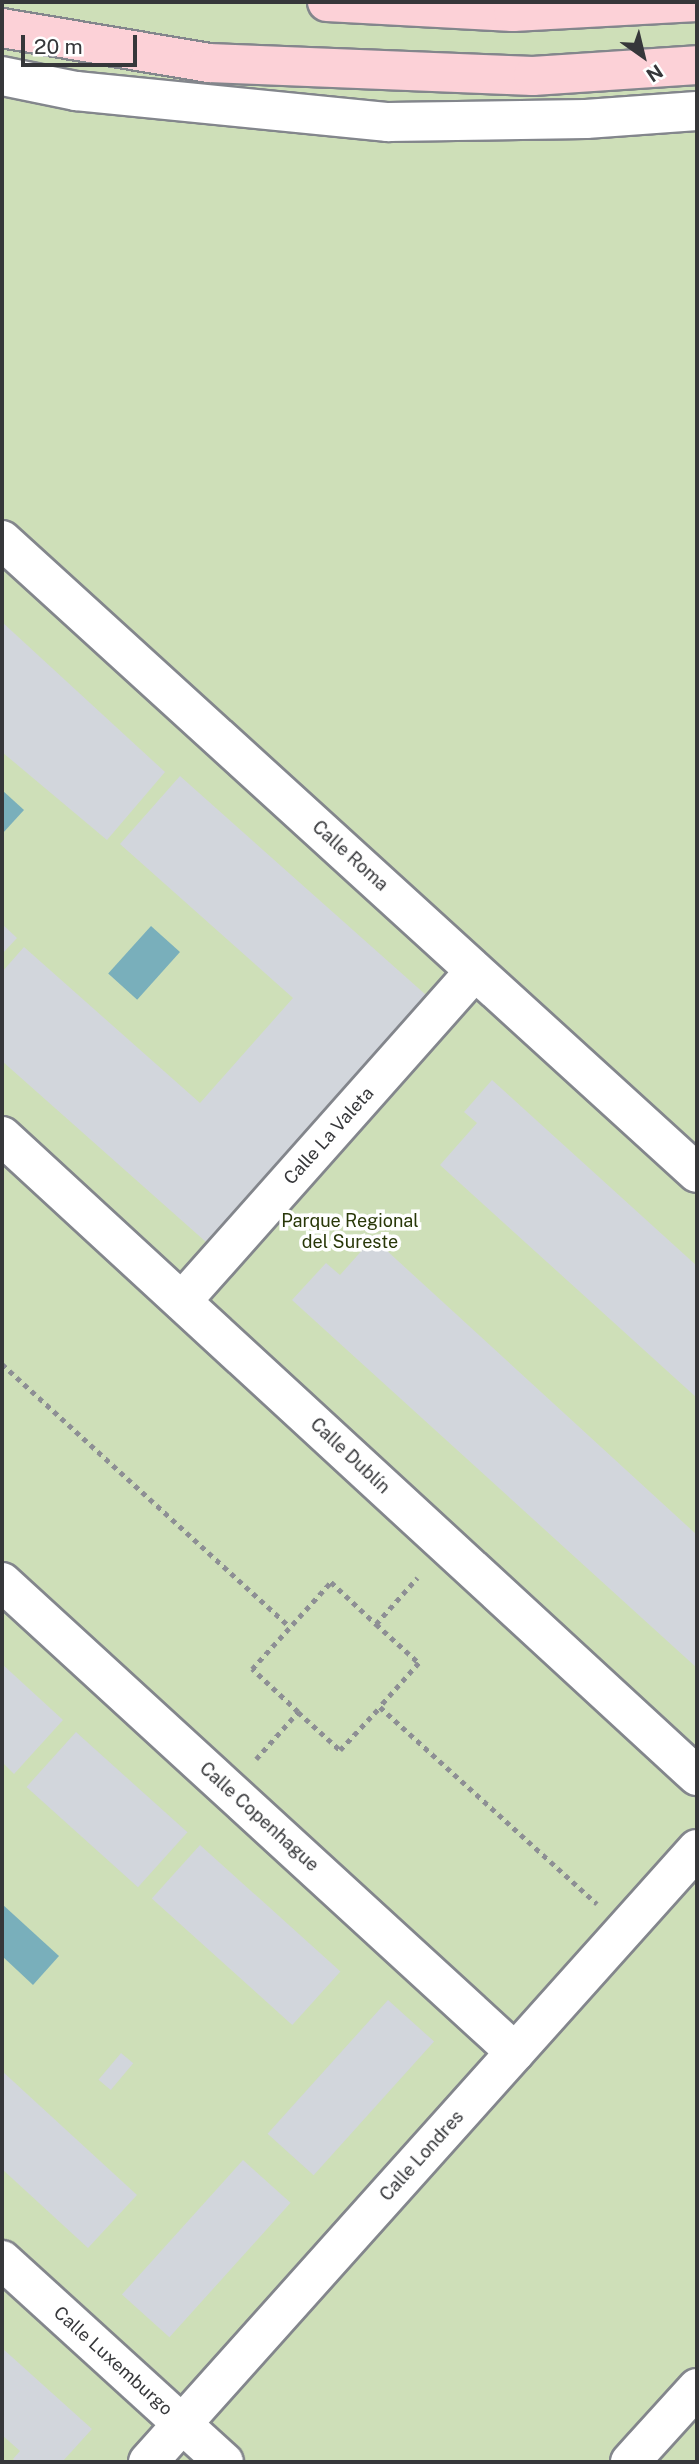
<!DOCTYPE html>
<html>
<head>
<meta charset="utf-8">
<style>
	body { margin:0 }
	#map { position:relative; width:699px; height:2464px; overflow:hidden; background:#f0f3fa; font-family:"Public Sans",sans-serif }
	div>[style] { position:absolute }
	.green>* { inset:0; background:#cedfb8; transform-origin:0 0 }
	.water>* { inset:0; background:#79afbb; transform-origin:0 0 }
	.building>* { inset:0; background:#d2d6dc; transform-origin:0 0 }
	.path>* { height:4.5px; margin-top:-2.25px; transform-origin:0; background:repeating-linear-gradient(90deg,#8d8f94 0 5px,transparent 0 10px) }
	.roads { filter:drop-shadow(2px 0 #83868c) drop-shadow(-2px 0 #83868c) drop-shadow(0 2px #83868c) drop-shadow(0 -2px #83868c) }
	.minor>* { height:38px; margin:-19px; padding:0 19px; transform-origin:19px; border-radius:19px; background:#fff }
	.major>* { height:38px; margin:-19px; padding:0 19px; transform-origin:19px; border-radius:19px; background:#fcd1d7 }
	span { translate:-50% -50%; white-space:nowrap; text-align:center; line-height:1.15; -webkit-text-stroke:7px #fff; paint-order:stroke }
	.street-label { font-size:18px; color:#36373a }
	.park-label { font-size:18px; color:#293809 }
	.frame { position:absolute; inset:0; border:4px solid #36373a; pointer-events:none }
	.north { position:absolute; left:608px; top:21px; width:70px; height:70px; -webkit-text-stroke:5px #fff; paint-order:stroke; rotate:146deg; font-size:19px; font-weight:700; line-height:28px; text-align:center; color:#36373a }
	.north::after { content:''; display:block; margin:auto; width:24px; height:32px; background:#36373a; clip-path:polygon(50% 0,100% 100%,50% 72%,0 100%) }
	.scale { position:absolute; left:21px; top:35px; width:116px; height:32px; box-sizing:border-box; border:4px solid #36373a; border-top:0; padding-left:9px; font-size:21px; line-height:24px; white-space:nowrap; color:#36373a; -webkit-text-stroke:5px #fff; paint-order:stroke }
</style>
</head>
<body>
<div id="map">
	<div class="green">
		<i style="left:2px;top:2px;width:695px;height:2460px"></i>
	</div>
	<div class="water">
		<i style="clip-path:polygon(2px 790px,24px 810px,2px 834px)"></i>
		<i style="left:151px;top:926px;width:39px;height:64px;rotate:42deg"></i>
		<i style="clip-path:polygon(2px 1904px,59px 1956px,33px 1985px,2px 1956px)"></i>
	</div>
	<div class="building">
		<i style="clip-path:polygon(2px 622px,165px 772px,107px 840px,2px 752px)"></i>
		<i style="clip-path:polygon(180px 776px,426px 995px,206px 1242px,2px 1061px,2px 972px,24px 947px,200px 1103px,293px 998px,120px 844px)"></i>
		<i style="clip-path:polygon(2px 924px,17px 938px,2px 954px)"></i>
		<i style="clip-path:polygon(492px 1080px,697px 1266px,697px 1398px,440px 1165px,477px 1123px,464px 1112px)"></i>
		<i style="clip-path:polygon(373px 1238px,697px 1535px,697px 1668px,292px 1300px,326px 1263px,340px 1275px)"></i>
		<i style="clip-path:polygon(2px 1664px,63px 1720px,14px 1774px,2px 1762px)"></i>
		<i style="left:76px;top:1732px;width:150px;height:74px;rotate:42deg"></i>
		<i style="left:200px;top:1845px;width:189px;height:72px;rotate:42deg"></i>
		<i style="left:388px;top:2000px;width:62px;height:180px;rotate:42deg"></i>
		<i style="left:121px;top:2053px;width:16px;height:35px;rotate:40deg"></i>
		<i style="clip-path:polygon(2px 2071px,137px 2195px,88px 2248px,2px 2169px)"></i>
		<i style="left:243px;top:2160px;width:64px;height:181px;rotate:42deg"></i>
		<i style="clip-path:polygon(2px 2348px,92px 2429px,62px 2462px,16px 2462px,13px 2459px,20px 2451px,2px 2435px)"></i>
	</div>
	<div class="path">
		<i style="left:2px;top:1364px;width:390px;rotate:42.4deg"></i>
		<i style="left:376px;top:1624px;width:58px;rotate:42.2deg"></i>
		<i style="left:419px;top:1663px;width:59px;rotate:131.6deg"></i>
		<i style="left:298px;top:1712px;width:63px;rotate:-136.9deg"></i>
		<i style="left:252px;top:1669px;width:118px;rotate:-47.8deg"></i>
		<i style="left:331px;top:1582px;width:62px;rotate:43deg"></i>
		<i style="left:376px;top:1624px;width:62px;rotate:-48.3deg"></i>
		<i style="left:256px;top:1759px;width:63px;rotate:-48.2deg"></i>
		<i style="left:298px;top:1712px;width:57px;rotate:42.1deg"></i>
		<i style="left:340px;top:1750px;width:59px;rotate:-47.1deg"></i>
		<i style="left:380px;top:1707px;width:293px;rotate:42.2deg"></i>
	</div>
	<div class="roads">
		<div class="minor">
			<i style="left:2px;top:76px;width:76px;rotate:11.5deg"></i>
			<i style="left:76px;top:91px;width:314px;rotate:5.7deg"></i>
			<i style="left:388px;top:122px;width:198px;rotate:-0.9deg"></i>
			<i style="left:586px;top:119px;width:111px;rotate:-4.1deg"></i>
			<i style="left:2px;top:540px;width:940px;rotate:42.33deg"></i>
			<i style="left:2px;top:1136px;width:945px;rotate:42.64deg"></i>
			<i style="left:182px;top:1301px;width:441px;rotate:-48.4deg"></i>
			<i style="left:2px;top:1582px;width:696px;rotate:42.5deg"></i>
			<i style="left:2px;top:2260px;width:300px;rotate:42.3deg"></i>
			<i style="left:148px;top:2462px;width:823px;rotate:-48.15deg"></i>
			<i style="left:630px;top:2462px;width:100px;rotate:-47.8deg"></i>
		</div>
		<div class="major">
			<i style="left:327px;top:2px;width:186px;rotate:3.1deg"></i>
			<i style="left:513px;top:12px;width:184px;rotate:-3.1deg"></i>
			<i style="left:2px;top:28px;width:210px;rotate:9.6deg"></i>
			<i style="left:209px;top:63px;width:324px;rotate:2.3deg"></i>
			<i style="left:533px;top:76px;width:164px;rotate:-3.8deg"></i>
		</div>
	</div>
	<div class="street-label">
		<span style="left:350px;top:856px;rotate:42deg">Calle Roma</span>
		<span style="left:329px;top:1136px;rotate:-48deg">Calle La Valeta</span>
		<span style="left:350px;top:1456px;rotate:43deg">Calle Dublín</span>
		<span style="left:259px;top:1817px;rotate:42deg">Calle Copenhague</span>
		<span style="left:422px;top:2156px;rotate:-48deg">Calle Londres</span>
		<span style="left:113px;top:2361px;rotate:42deg">Calle Luxemburgo</span>
	</div>
	<div class="park-label">
		<span style="left:350px;top:1232px">Parque Regional<br>del Sureste</span>
	</div>
	<div class="frame"></div>
	<div class="north">N</div>
	<div class="scale">20 m</div>
</div>
</body>
</html>
